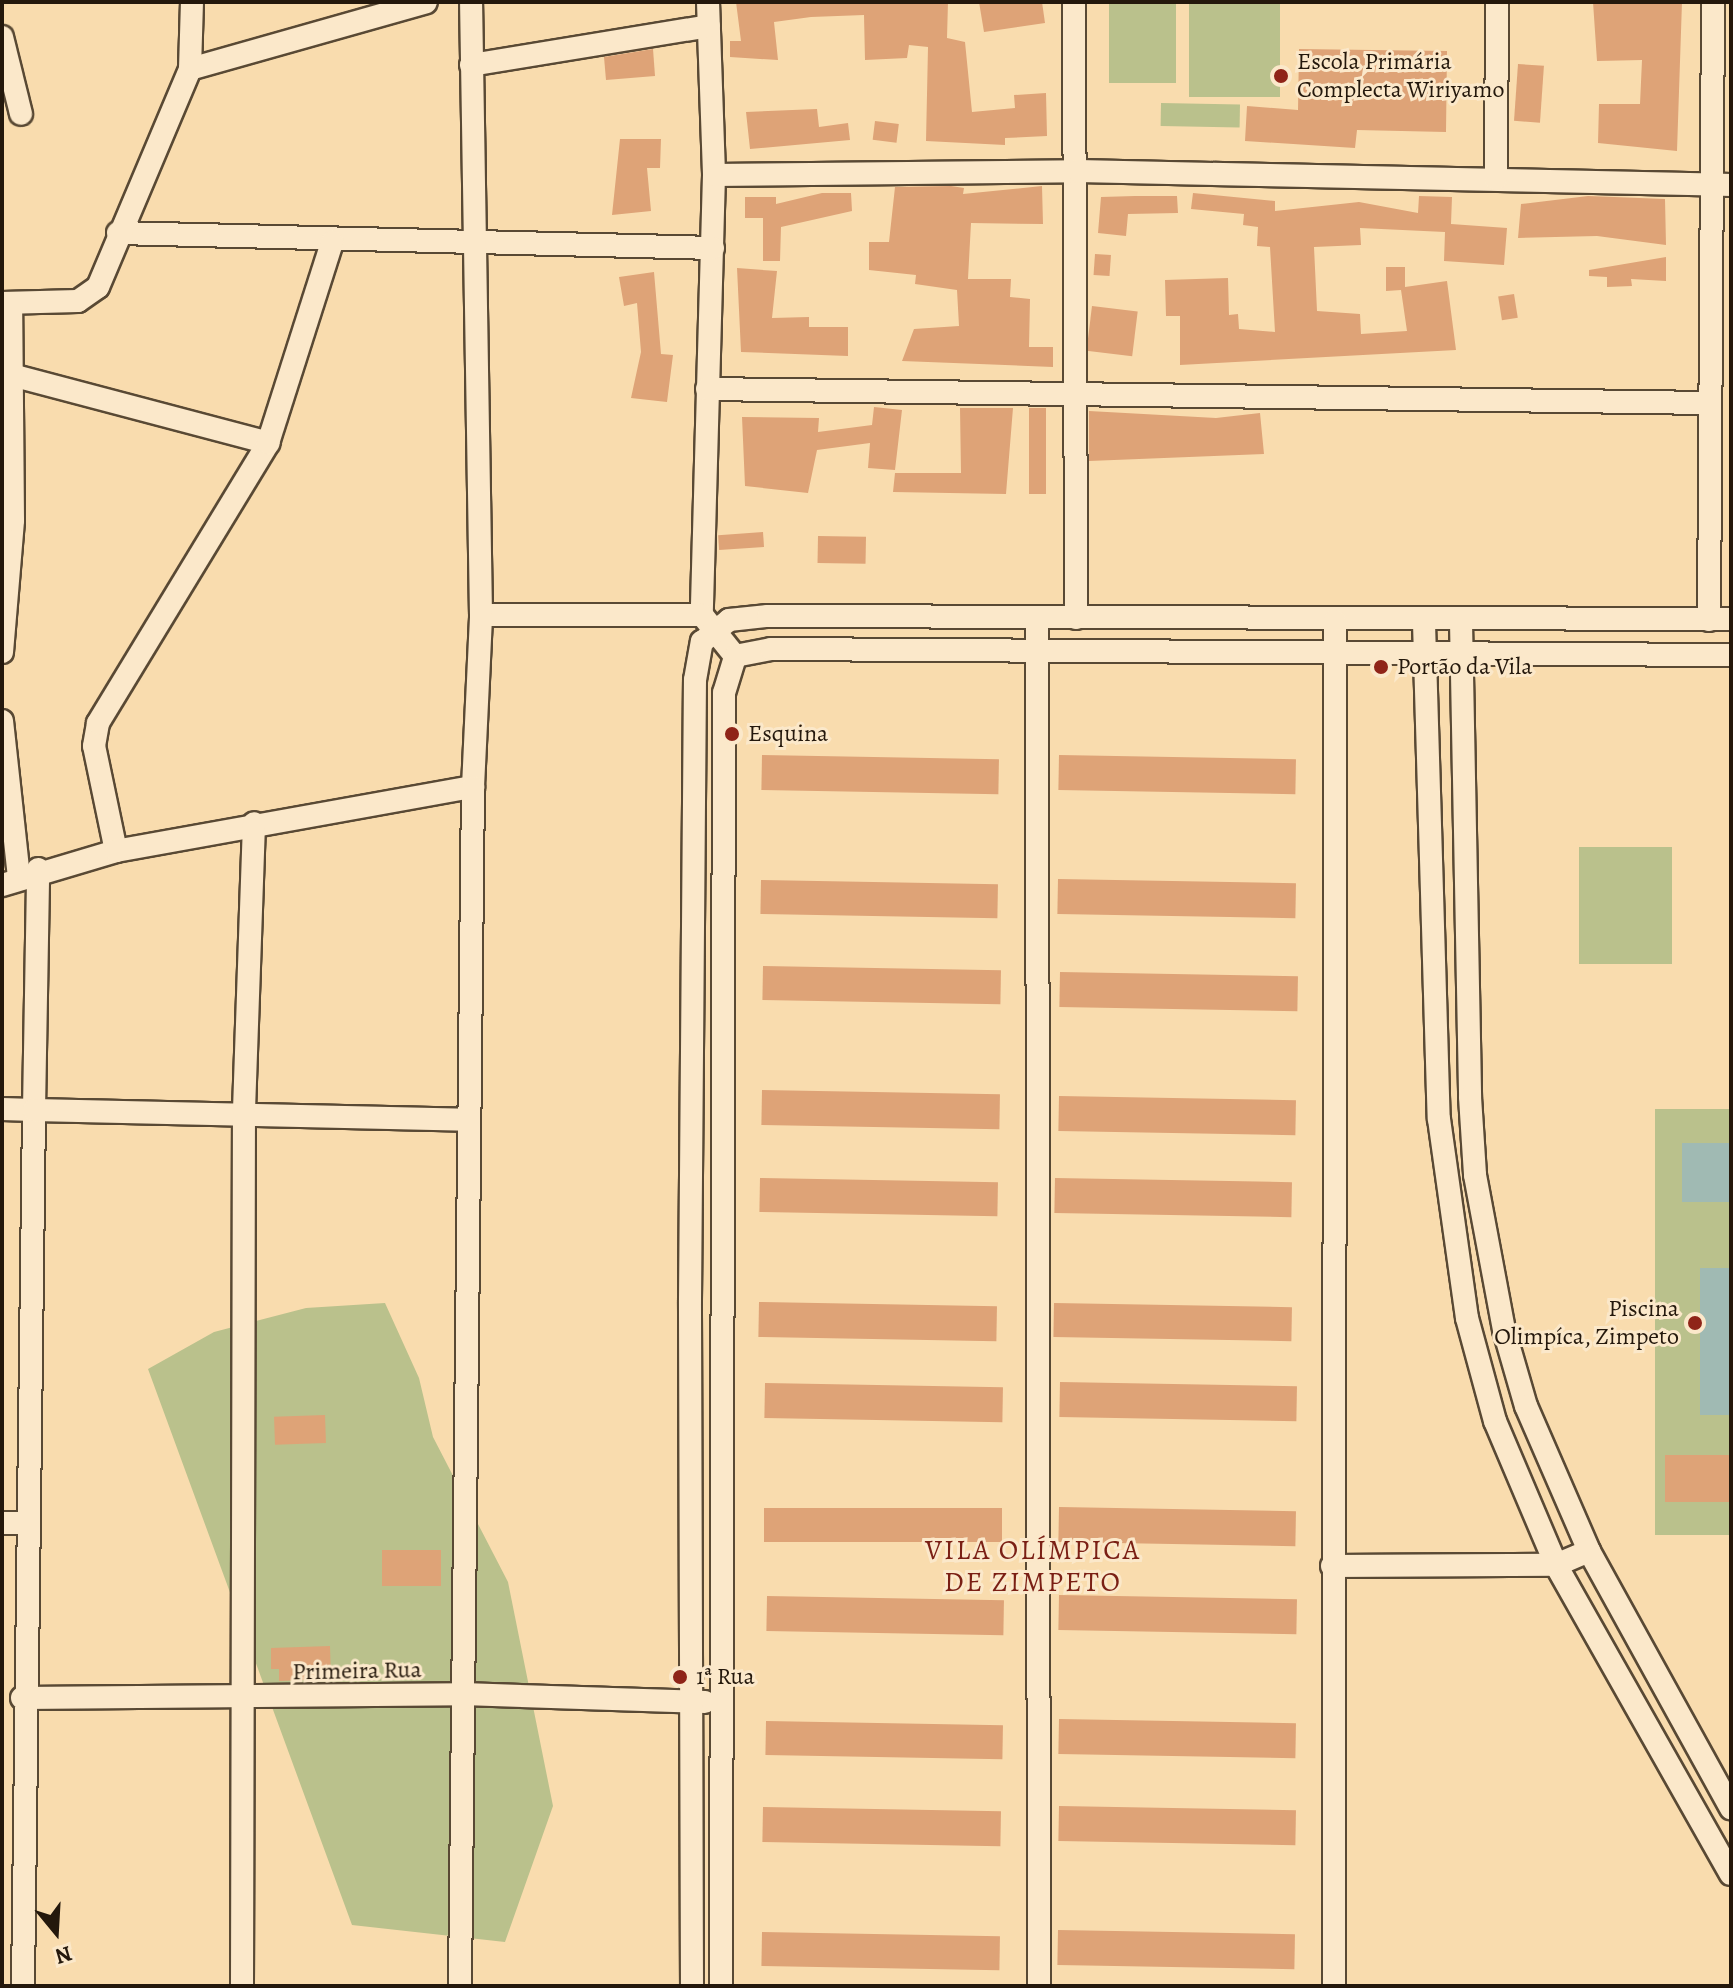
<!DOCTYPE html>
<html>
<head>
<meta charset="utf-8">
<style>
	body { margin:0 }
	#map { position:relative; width:1733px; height:1988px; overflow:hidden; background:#f9dcae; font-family:Alegreya,serif }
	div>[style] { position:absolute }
	.green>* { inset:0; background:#bac18c; transform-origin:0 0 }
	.water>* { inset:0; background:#a0bab3; transform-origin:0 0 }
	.building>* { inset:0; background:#dea377; transform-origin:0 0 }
	.roads { filter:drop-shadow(2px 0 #594934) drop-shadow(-2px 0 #594934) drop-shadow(0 2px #594934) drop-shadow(0 -2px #594934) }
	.minor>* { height:22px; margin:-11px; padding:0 11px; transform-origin:11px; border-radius:11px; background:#fbe8ca }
	.dots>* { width:22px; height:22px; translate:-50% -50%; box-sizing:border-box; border:4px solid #fbe8ca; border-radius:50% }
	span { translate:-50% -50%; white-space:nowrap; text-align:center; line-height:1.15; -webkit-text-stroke:6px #fbe8ca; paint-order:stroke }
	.poi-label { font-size:24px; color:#24180c }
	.left { translate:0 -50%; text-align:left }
	.right { translate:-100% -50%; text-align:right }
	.street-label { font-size:24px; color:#24180c }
	.quarter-label { font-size:28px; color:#7a1f14; letter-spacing:2px }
	.frame { position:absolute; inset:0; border:4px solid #24180c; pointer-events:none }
	.north { position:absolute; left:16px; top:1892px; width:80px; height:80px; -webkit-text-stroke:6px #fbe8ca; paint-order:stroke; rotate:162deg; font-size:22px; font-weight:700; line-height:32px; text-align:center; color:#24180c }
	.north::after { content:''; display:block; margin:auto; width:28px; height:36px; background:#24180c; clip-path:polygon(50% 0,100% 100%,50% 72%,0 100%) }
</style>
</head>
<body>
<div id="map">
	<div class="green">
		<i style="left:1109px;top:2px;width:67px;height:81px"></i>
		<i style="left:1189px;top:2px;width:91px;height:95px"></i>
		<i style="left:1161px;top:103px;width:79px;height:23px;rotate:1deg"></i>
		<i style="left:1579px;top:847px;width:93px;height:117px"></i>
		<i style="left:1731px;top:1109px;width:426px;height:76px;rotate:90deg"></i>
		<i style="clip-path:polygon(385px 1303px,419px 1378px,433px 1437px,508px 1582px,553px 1806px,505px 1942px,352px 1925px,148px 1369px,214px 1332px,306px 1308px)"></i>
	</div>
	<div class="water">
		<i style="left:1731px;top:1143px;width:59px;height:49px;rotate:90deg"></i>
		<i style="left:1700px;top:1268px;width:31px;height:147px"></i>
	</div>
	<div class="building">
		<i style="clip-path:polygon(736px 2px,948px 2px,947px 38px,965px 42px,972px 112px,1015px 108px,1014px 95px,1046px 93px,1047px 136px,1005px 138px,1005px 145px,926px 141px,928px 47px,909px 45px,907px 58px,865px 60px,864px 15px,811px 17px,774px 22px,778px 60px,730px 57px,730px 41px,741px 41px)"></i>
		<i style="clip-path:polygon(979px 2px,1042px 2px,1045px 23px,984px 32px)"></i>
		<i style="clip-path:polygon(1593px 2px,1682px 2px,1677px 151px,1598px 143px,1599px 104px,1640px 104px,1642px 60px,1597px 61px)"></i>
		<i style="clip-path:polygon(653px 49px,655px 76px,606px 80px,604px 57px)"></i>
		<i style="clip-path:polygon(1299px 49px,1447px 51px,1446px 132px,1357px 130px,1355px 148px,1245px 141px,1247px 106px,1298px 110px)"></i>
		<i style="left:1518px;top:64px;width:26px;height:57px;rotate:4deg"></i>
		<i style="clip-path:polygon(817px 109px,819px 127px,848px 123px,850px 140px,750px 149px,746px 112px)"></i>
		<i style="left:875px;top:121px;width:24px;height:19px;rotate:7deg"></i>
		<i style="clip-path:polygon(620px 139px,661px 139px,660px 168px,647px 168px,651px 211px,612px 215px)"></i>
		<i style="clip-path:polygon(951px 186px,964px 188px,963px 194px,1042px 186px,1043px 224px,971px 223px,968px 279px,1011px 279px,1010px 297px,1030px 299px,1029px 347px,1053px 347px,1053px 367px,902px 361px,914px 329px,959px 326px,957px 290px,915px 284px,916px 275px,869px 270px,869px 242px,889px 242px,895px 187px)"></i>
		<i style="clip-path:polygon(822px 193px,851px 193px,852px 211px,781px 227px,780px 261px,763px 261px,763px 218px,745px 218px,745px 197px,776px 197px,776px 204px)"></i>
		<i style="clip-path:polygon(1193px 193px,1275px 201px,1275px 211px,1359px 202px,1418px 213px,1419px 196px,1452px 197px,1451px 224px,1507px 228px,1504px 265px,1444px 261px,1445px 232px,1360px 228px,1361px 245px,1314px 247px,1317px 311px,1360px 314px,1361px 334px,1407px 331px,1401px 290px,1386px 291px,1386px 267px,1405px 267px,1405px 287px,1447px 281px,1456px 350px,1180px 365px,1180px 316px,1166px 316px,1165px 280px,1228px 278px,1229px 315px,1238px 314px,1239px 329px,1275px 332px,1270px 247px,1257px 246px,1258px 227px,1243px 225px,1244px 214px,1191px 209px)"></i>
		<i style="clip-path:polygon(1135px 196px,1177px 196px,1178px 213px,1128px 214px,1126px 236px,1098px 233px,1101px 197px)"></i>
		<i style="clip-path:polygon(1588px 196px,1665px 199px,1666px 245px,1597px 236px,1518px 238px,1521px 204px)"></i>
		<i style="left:1095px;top:254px;width:16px;height:21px;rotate:4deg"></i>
		<i style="clip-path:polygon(1666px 257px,1666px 281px,1631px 279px,1632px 286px,1607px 287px,1607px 277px,1589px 276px,1589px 270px)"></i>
		<i style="clip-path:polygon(737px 268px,777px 271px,772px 318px,809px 317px,809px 327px,848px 327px,848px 356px,741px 352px)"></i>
		<i style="clip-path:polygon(654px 272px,661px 354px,673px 355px,667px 402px,631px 398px,641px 352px,637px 303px,624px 306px,619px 277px)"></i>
		<i style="left:1514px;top:294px;width:24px;height:16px;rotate:81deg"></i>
		<i style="left:1092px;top:306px;width:46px;height:45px;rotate:7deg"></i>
		<i style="clip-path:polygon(874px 407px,902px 410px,895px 470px,868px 468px,870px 443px,817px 450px,808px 493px,745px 486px,742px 417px,819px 418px,818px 432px,872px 425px)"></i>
		<i style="clip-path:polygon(960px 408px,1013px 408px,1006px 494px,893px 492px,895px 473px,961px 473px)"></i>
		<i style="left:1029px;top:408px;width:17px;height:86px"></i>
		<i style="clip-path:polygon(1089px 411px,1216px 418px,1260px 413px,1264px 454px,1089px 461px)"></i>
		<i style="left:763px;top:532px;width:15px;height:45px;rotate:86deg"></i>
		<i style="left:818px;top:536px;width:48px;height:27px;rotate:1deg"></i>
		<i style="left:762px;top:755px;width:237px;height:35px;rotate:1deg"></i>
		<i style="left:1059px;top:755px;width:237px;height:35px;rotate:1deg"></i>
		<i style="left:1058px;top:879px;width:238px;height:35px;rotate:1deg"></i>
		<i style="left:761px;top:880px;width:237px;height:34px;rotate:1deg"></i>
		<i style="left:763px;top:966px;width:238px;height:34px;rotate:1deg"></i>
		<i style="left:1060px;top:972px;width:238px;height:35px;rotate:1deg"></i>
		<i style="left:762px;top:1090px;width:238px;height:35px;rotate:1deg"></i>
		<i style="left:1059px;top:1096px;width:237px;height:35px;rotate:1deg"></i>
		<i style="left:760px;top:1178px;width:238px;height:34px;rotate:1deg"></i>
		<i style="left:1055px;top:1178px;width:237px;height:35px;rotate:1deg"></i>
		<i style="left:759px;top:1302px;width:238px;height:35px;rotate:1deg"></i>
		<i style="left:1054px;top:1303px;width:238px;height:34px;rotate:1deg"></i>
		<i style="left:1060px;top:1382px;width:237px;height:35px;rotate:1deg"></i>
		<i style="left:765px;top:1383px;width:238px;height:35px;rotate:1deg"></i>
		<i style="left:325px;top:1415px;width:28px;height:51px;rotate:88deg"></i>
		<i style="left:1731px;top:1455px;width:47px;height:66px;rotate:90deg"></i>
		<i style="left:1059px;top:1507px;width:237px;height:35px;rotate:1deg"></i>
		<i style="left:764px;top:1508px;width:238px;height:34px"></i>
		<i style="left:382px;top:1550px;width:59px;height:36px"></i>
		<i style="left:1059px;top:1595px;width:238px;height:35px;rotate:1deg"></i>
		<i style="left:767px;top:1596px;width:237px;height:35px;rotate:1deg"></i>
		<i style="clip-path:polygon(330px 1646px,331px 1679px,279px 1681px,279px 1669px,271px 1669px,271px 1648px)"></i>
		<i style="left:1059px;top:1719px;width:237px;height:35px;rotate:1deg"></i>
		<i style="left:766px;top:1721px;width:237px;height:34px;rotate:1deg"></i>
		<i style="left:1059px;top:1806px;width:237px;height:35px;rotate:1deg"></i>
		<i style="left:763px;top:1807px;width:238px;height:35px;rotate:1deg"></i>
		<i style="left:1058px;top:1930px;width:237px;height:35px;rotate:1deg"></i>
		<i style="left:762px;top:1932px;width:238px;height:34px;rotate:1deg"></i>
	</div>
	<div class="roads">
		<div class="minor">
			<i style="left:708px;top:2px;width:173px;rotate:88deg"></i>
			<i style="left:714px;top:175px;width:440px;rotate:91.6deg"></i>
			<i style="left:702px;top:615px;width:53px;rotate:51.2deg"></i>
			<i style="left:1074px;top:2px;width:616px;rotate:89.81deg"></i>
			<i style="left:2px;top:37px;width:79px;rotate:76.1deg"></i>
			<i style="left:471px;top:65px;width:241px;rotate:-9.3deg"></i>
			<i style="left:190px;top:69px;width:245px;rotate:-15.8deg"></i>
			<i style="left:714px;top:175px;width:364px;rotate:-0.6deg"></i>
			<i style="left:1078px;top:171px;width:653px;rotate:1.23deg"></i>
			<i style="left:1496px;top:179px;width:177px;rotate:-89.7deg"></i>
			<i style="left:118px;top:233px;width:595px;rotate:1.44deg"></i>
			<i style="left:2px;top:303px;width:76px;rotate:-1.5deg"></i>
			<i style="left:78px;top:301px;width:24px;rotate:-35deg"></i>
			<i style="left:98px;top:287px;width:237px;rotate:-67.1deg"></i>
			<i style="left:190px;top:69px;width:67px;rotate:-88.3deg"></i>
			<i style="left:15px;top:376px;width:262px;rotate:14.8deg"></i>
			<i style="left:707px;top:389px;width:1000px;rotate:0.8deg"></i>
			<i style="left:481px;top:615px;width:221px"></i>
			<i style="left:1037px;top:619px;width:1367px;rotate:89.92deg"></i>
			<i style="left:1709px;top:620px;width:618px;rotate:-89.63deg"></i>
			<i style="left:1461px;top:622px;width:475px;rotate:88.9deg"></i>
			<i style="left:1470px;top:1097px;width:78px;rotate:86.3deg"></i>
			<i style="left:1475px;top:1175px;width:158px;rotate:79.4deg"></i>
			<i style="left:1504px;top:1330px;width:79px;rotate:73.9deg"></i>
			<i style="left:1526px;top:1406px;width:158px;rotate:66.5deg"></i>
			<i style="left:1589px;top:1551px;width:294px;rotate:61.1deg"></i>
			<i style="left:1424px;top:623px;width:496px;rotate:88.3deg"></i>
			<i style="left:1439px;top:1119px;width:201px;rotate:82deg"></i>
			<i style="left:1467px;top:1318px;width:107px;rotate:74.8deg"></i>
			<i style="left:1495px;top:1421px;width:156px;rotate:67deg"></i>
			<i style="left:1556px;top:1565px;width:355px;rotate:60.5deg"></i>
			<i style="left:2px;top:652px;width:132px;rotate:-85.2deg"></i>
			<i style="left:13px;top:520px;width:217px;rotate:-90.5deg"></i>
			<i style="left:2px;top:721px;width:157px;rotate:83.8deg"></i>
			<i style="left:116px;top:851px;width:107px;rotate:-101.8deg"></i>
			<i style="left:94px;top:746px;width:23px;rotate:-80deg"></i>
			<i style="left:98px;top:723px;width:328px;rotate:-58.7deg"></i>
			<i style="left:268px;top:443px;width:211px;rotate:-72.3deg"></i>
			<i style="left:2px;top:885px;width:119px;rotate:-16.6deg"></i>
			<i style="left:116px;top:851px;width:363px;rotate:-10.2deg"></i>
			<i style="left:473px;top:787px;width:172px;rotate:-87.3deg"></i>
			<i style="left:481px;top:615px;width:613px;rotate:-90.93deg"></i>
			<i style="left:2px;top:1109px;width:32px;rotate:2deg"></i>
			<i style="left:34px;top:1110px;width:241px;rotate:-89deg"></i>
			<i style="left:2px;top:1523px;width:24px"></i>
			<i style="left:1332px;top:1566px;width:224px;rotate:-0.3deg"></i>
			<i style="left:1556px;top:1565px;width:36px;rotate:-23deg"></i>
			<i style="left:22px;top:1698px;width:441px;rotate:-0.5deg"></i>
			<i style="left:463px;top:1694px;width:242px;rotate:1.9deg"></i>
			<i style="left:23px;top:1986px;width:876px;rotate:-89.28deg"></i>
			<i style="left:34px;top:1110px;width:433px;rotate:1.3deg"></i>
			<i style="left:242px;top:1986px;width:876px;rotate:-89.87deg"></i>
			<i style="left:244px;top:1110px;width:287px;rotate:-88deg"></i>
			<i style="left:460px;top:1986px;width:1199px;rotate:-89.38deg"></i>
			<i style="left:692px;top:1986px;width:686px;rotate:-90.17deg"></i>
			<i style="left:690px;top:1300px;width:620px;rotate:-89.54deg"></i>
			<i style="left:695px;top:680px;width:39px;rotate:-80deg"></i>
			<i style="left:702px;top:642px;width:35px;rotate:-39deg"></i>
			<i style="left:729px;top:620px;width:39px;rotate:-6deg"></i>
			<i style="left:768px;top:616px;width:963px;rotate:0.18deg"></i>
			<i style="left:721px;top:1986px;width:1293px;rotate:-89.87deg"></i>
			<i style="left:724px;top:693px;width:39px;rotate:-73deg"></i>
			<i style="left:735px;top:656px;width:37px;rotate:-11deg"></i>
			<i style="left:771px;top:649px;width:960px;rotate:0.36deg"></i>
			<i style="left:1334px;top:1986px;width:1365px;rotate:-89.96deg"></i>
		</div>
	</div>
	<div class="dots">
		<i style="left:1281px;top:76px;background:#8f2418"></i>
		<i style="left:1381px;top:667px;background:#8f2418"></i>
		<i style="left:732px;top:734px;background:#8f2418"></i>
		<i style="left:1695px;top:1323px;background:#8f2418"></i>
		<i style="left:680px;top:1677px;background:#8f2418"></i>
	</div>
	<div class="poi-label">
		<span class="left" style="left:1297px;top:76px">Escola Primária<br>Complecta Wiriyamo</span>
		<span class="left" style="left:1397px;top:667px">Portão da Vila</span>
		<span class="left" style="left:748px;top:734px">Esquina</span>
		<span class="right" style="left:1679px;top:1323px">Piscina<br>Olimpíca, Zimpeto</span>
		<span class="left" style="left:696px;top:1677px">1ª Rua</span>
	</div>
	<div class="street-label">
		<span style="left:357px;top:1671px;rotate:-1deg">Primeira Rua</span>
	</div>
	<div class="quarter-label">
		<span style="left:1033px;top:1566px">VILA OLÍMPICA<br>DE ZIMPETO</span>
	</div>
	<div class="frame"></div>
	<div class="north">N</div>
</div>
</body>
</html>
